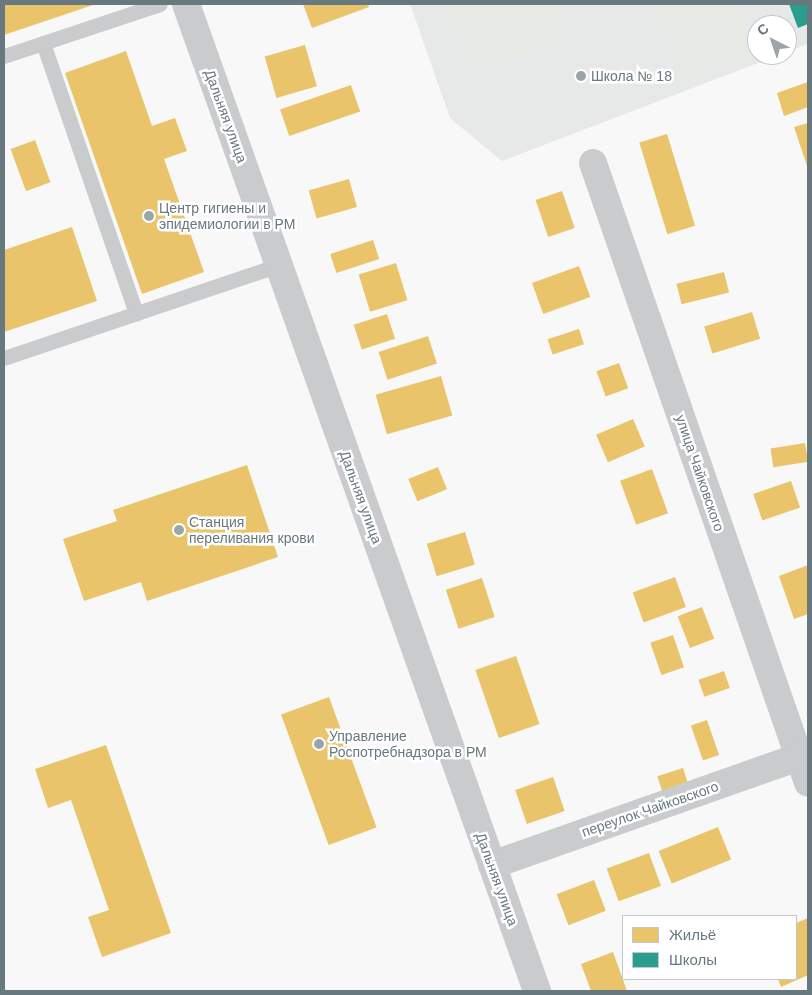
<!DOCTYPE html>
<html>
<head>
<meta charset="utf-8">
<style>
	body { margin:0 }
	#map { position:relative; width:812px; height:995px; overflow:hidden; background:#f8f8f8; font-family:Helvetica,sans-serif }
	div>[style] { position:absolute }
	.built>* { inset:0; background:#e7e9e8 }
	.green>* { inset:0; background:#e8eae6 }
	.homes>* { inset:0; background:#e9c46a; transform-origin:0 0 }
	.schools>* { inset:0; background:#2a9d8f }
	.lane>* { height:15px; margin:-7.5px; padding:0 7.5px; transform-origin:7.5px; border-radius:7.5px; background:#c9cbcc }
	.street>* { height:28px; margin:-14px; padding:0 14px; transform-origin:14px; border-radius:14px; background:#c9cbcc }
	.dots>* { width:14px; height:14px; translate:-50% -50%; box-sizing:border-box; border:2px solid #fff; border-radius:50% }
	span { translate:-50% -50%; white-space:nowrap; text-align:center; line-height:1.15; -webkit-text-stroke:5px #fff; paint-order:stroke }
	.poi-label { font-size:14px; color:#67787e }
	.left { translate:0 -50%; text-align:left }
	.street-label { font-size:14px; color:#67787e }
	.frame { position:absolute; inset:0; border:5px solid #67787e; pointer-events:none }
	.legend { position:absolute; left:622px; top:915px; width:175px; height:65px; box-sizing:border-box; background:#fff; border:1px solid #c2c9cb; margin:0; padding:6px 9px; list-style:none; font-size:15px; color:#67787e }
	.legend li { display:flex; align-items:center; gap:10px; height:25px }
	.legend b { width:25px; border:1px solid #c2c9cb }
	.north { position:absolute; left:747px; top:15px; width:50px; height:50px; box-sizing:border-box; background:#fff; border:1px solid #c2c9cb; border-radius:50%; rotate:319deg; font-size:14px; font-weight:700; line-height:20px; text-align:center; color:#67787e }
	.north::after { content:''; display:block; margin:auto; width:18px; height:22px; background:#9aa5a9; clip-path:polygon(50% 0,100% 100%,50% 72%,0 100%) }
</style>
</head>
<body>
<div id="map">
	<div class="built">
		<i style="clip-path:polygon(410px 4px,808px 4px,808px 44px,787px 52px,787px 25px,757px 25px,757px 55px,779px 55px,502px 161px,450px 118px)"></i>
	</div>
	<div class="green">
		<i style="clip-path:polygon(447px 4px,558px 4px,569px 38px,469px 71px)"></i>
		<i style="clip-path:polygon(653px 4px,740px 4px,757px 52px,681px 80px)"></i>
	</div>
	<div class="homes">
		<i style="clip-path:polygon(4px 4px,96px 4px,4px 35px)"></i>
		<i style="clip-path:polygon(303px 4px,368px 4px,369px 7px,312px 28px)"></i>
		<i style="left:305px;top:45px;width:43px;height:42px;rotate:74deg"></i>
		<i style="clip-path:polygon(126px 51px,152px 126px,175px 118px,187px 151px,164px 159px,204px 272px,142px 294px,65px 73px)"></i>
		<i style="clip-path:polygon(808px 82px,808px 107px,784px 116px,777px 93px)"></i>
		<i style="left:351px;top:85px;width:28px;height:75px;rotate:71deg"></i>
		<i style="clip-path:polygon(808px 123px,808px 169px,794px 127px)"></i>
		<i style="left:667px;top:134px;width:96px;height:29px;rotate:73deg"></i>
		<i style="left:35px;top:140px;width:45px;height:26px;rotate:70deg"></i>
		<i style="left:349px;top:179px;width:29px;height:42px;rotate:74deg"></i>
		<i style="left:562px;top:191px;width:39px;height:28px;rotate:71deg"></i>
		<i style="clip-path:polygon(72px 227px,97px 301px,4px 332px,4px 250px)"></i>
		<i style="left:373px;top:240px;width:20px;height:45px;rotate:72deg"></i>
		<i style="left:396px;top:263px;width:39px;height:39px;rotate:73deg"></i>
		<i style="left:579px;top:266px;width:33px;height:50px;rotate:70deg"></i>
		<i style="left:724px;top:272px;width:21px;height:49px;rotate:76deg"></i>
		<i style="left:752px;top:312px;width:28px;height:50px;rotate:73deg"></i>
		<i style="left:387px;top:314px;width:26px;height:35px;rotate:72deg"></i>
		<i style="left:579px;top:329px;width:16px;height:33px;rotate:72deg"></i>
		<i style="left:428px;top:336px;width:29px;height:52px;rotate:72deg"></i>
		<i style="left:619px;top:363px;width:27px;height:24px;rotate:70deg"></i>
		<i style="left:441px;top:376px;width:41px;height:68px;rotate:74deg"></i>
		<i style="left:633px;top:419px;width:30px;height:40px;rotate:67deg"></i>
		<i style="left:805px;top:443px;width:19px;height:35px;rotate:81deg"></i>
		<i style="clip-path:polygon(247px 465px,278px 557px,147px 601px,141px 582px,84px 601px,63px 539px,117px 521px,113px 510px)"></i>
		<i style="left:438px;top:467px;width:24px;height:32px;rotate:68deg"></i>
		<i style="left:652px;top:469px;width:47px;height:34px;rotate:70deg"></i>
		<i style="left:791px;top:481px;width:28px;height:40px;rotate:71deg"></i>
		<i style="left:465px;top:532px;width:34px;height:40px;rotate:73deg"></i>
		<i style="clip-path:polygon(808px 565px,808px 614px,794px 619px,779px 576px)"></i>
		<i style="left:675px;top:577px;width:32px;height:45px;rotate:70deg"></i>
		<i style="left:482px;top:578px;width:41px;height:38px;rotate:72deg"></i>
		<i style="left:702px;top:607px;width:34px;height:26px;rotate:69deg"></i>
		<i style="left:673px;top:635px;width:34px;height:24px;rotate:71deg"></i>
		<i style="left:516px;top:656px;width:72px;height:43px;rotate:71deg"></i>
		<i style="left:724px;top:671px;width:18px;height:27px;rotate:71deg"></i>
		<i style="left:329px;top:697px;width:139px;height:51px;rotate:70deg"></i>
		<i style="left:707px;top:720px;width:37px;height:17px;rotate:71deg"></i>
		<i style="clip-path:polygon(106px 745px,171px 933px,102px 957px,88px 917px,109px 910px,71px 800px,48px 808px,35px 769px)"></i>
		<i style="left:683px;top:768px;width:16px;height:27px;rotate:72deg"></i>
		<i style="left:553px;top:777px;width:36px;height:40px;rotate:71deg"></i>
		<i style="left:718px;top:827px;width:35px;height:64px;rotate:68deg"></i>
		<i style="left:649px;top:853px;width:35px;height:45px;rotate:70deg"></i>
		<i style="left:594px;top:880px;width:33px;height:40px;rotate:69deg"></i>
		<i style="clip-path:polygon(808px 918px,808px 975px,781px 987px,778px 979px,796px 979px,796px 923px)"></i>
		<i style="clip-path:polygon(613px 952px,627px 991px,591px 991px,581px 964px)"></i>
	</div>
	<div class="schools">
		<i style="clip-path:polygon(789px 4px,808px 4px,808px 24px,798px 28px)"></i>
	</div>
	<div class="lane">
		<i style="left:43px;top:43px;width:286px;rotate:71deg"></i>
		<i style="left:4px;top:56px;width:164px;rotate:-18.4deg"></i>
		<i style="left:4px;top:358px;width:290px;rotate:-18.7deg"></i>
	</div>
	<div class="street">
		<i style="left:186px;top:4px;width:1048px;rotate:70.42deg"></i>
		<i style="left:593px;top:163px;width:656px;rotate:70.87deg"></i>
		<i style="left:492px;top:865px;width:335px;rotate:-19.4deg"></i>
	</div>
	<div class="dots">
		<i style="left:581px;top:76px;background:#9aa5a9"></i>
		<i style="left:149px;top:216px;background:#9aa5a9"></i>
		<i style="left:179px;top:530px;background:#9aa5a9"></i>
		<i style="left:319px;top:744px;background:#9aa5a9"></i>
	</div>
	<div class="poi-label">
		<span class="left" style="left:591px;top:76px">Школа № 18</span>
		<span class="left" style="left:159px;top:216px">Центр гигиены и<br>эпидемиологии в РМ</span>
		<span class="left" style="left:189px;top:530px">Станция<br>переливания крови</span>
		<span class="left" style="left:329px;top:744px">Управление<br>Роспотребнадзора в РМ</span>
	</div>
	<div class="street-label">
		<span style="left:226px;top:116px;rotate:70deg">Дальняя улица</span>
		<span style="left:700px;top:473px;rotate:71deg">улица Чайковского</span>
		<span style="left:361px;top:497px;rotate:70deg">Дальняя улица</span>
		<span style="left:650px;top:809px;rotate:-19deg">переулок Чайковского</span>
		<span style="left:497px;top:879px;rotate:70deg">Дальняя улица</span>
	</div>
	<div class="frame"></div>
	<ul class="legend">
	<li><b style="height:14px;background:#e9c46a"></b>Жильё</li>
	<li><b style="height:14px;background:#2a9d8f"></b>Школы</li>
	</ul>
	<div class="north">С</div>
</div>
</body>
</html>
